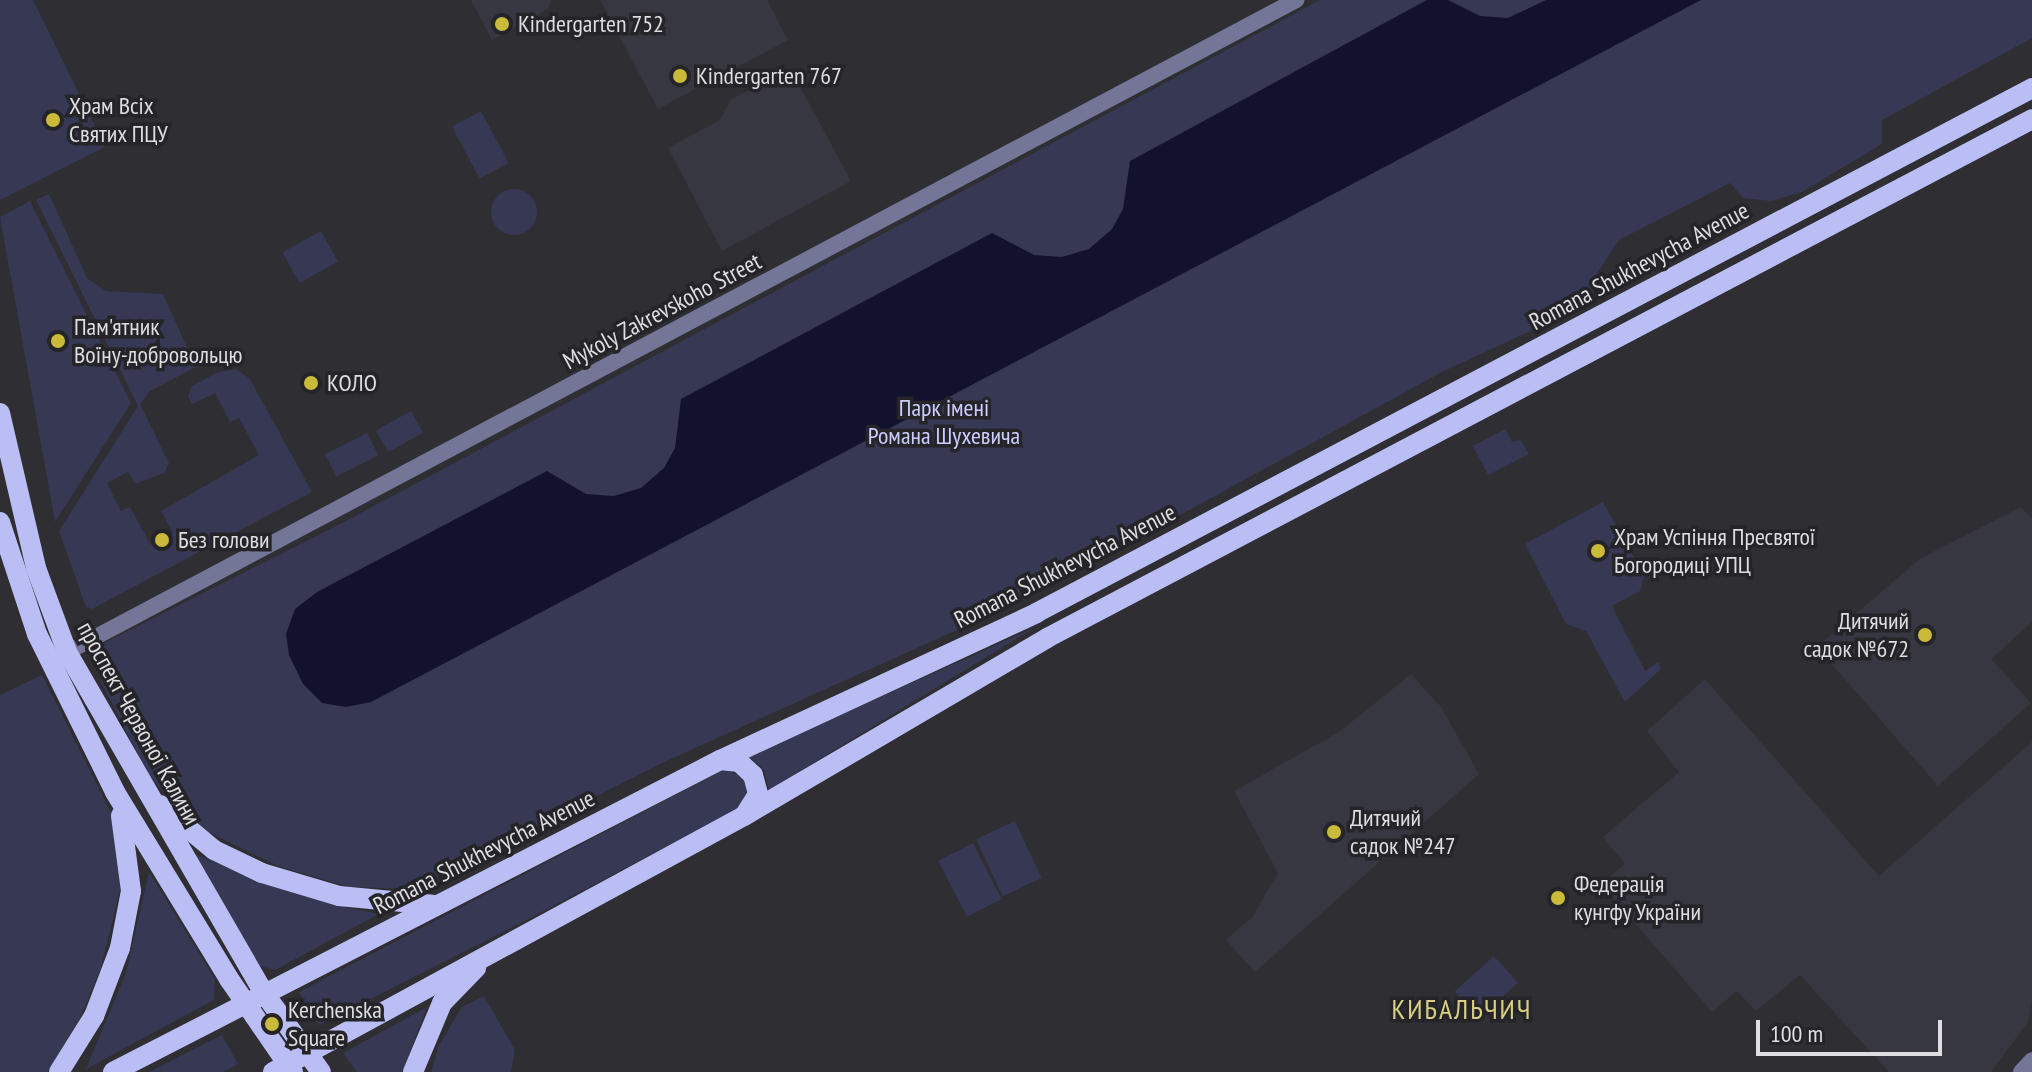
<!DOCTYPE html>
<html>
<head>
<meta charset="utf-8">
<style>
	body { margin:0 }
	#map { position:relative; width:2032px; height:1072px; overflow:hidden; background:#2e2e33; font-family:"PT Sans Narrow",sans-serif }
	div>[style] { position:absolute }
	.built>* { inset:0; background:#373742 }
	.green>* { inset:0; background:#373853; transform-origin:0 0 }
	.round { border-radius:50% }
	.water>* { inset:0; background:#13122d }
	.minor>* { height:16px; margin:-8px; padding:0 8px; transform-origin:8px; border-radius:8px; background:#747697 }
	.major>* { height:20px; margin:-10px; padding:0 10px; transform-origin:10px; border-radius:10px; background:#bbbef5 }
	.dots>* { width:22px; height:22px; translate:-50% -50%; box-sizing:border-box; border:4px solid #242429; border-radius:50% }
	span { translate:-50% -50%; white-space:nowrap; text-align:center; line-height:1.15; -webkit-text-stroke:7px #242429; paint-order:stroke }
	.poi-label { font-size:24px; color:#dedee1 }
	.left { translate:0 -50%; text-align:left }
	.right { translate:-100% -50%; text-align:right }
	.street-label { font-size:24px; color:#dedee1 }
	.park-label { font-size:24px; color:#cbceff }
	.quarter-label { font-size:28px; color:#d9cf81; letter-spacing:2px }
	.scale { position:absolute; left:1756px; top:1020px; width:186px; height:36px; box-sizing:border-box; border:4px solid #dedee1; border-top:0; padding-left:10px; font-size:24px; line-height:28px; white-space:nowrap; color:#dedee1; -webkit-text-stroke:6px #242429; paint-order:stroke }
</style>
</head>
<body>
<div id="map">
	<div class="built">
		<i style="clip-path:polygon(471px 0,551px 0,548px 9px,492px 40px)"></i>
		<i style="clip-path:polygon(600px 0,767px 0,788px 40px,658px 109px)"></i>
		<i style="clip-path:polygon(790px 68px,851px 181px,722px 251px,668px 148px,720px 120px,730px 100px)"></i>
		<i style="clip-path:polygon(2021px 507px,2032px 519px,2032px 622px,1991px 659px,2031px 703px,1938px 786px,1817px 647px,1921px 558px)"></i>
		<i style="clip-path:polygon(1411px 674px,1441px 707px,1479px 774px,1255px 972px,1226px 940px,1253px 916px,1278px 873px,1234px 791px,1339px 732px)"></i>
		<i style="clip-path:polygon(1705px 679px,1879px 876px,2032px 742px,2032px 997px,2028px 1022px,1991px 1072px,1889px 1072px,1800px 975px,1756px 1011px,1737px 991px,1712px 1012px,1601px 884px,1625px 864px,1603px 837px,1679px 772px,1647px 731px)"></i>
	</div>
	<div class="green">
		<i style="clip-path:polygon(0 0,33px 0,105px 147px,0 200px)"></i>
		<i style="clip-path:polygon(1320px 0,2032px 0,2032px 38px,1882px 120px,1882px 144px,1802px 192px,1771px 201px,1743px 198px,1730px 183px,1619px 240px,1596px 275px,1599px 285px,1569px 313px,1442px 372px,1030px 597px,664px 762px,414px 889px,349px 887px,278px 866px,202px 829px,172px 804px,146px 770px,102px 684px,95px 662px,106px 642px,344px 522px)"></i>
		<i style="left:481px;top:111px;width:59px;height:33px;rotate:62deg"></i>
		<i class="round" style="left:491px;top:189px;width:46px;height:46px"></i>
		<i style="clip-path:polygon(49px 194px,87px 278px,106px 291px,163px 294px,196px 367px,150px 391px,140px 404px,169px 463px,164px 473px,135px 484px,128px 472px,107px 483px,121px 511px,130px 507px,151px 545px,173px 533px,161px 511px,259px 455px,239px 418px,230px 422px,215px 393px,192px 404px,188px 396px,192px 386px,218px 372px,236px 369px,250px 379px,312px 492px,92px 609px,86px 607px,59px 531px,138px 406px,36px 200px)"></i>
		<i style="clip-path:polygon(30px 201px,131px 403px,55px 522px,0 217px)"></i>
		<i style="left:321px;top:231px;width:35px;height:44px;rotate:61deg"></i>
		<i style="left:411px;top:411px;width:25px;height:40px;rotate:61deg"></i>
		<i style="clip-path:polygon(1505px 429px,1512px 442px,1521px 440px,1529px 454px,1488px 475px,1473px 446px)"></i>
		<i style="left:367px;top:433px;width:25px;height:47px;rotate:63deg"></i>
		<i style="clip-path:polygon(1603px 502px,1644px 576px,1640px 591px,1612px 606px,1645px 671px,1658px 662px,1661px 669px,1625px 702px,1586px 631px,1566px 624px,1525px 544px)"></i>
		<i style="clip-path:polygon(1034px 628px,769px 790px,764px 770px,748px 756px)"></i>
		<i style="clip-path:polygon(42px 675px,115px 821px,123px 878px,101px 968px,67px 1049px,47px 1072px,0 1072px,0 695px)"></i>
		<i style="clip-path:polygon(725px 769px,743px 777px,748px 789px,741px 807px,525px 921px,319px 1025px,299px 992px)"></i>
		<i style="left:1015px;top:821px;width:63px;height:43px;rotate:65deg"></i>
		<i style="left:973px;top:843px;width:63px;height:39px;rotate:63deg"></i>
		<i style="clip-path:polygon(193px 854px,331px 904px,379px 914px,275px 970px,260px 966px)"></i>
		<i style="clip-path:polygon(149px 872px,215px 979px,214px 1000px,86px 1069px,126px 973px)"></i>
		<i style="left:1494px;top:956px;width:36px;height:53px;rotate:48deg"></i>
		<i style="clip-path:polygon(484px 996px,515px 1050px,511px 1072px,431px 1072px,439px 1045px,462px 1007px)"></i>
		<i style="clip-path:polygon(427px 1007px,402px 1072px,357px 1072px,343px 1053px)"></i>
		<i style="clip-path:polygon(222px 1035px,238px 1064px,223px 1072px,149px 1072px)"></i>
	</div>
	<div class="water">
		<i style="clip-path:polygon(1427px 0,1448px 0,1480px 16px,1508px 18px,1546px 0,1701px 0,371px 702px,346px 707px,322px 703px,303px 684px,289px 655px,286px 634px,295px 609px,317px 592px,547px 471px,586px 494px,614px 496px,641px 488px,664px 468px,675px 448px,681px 399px,992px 233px,1034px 255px,1062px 257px,1089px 249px,1112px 229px,1123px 209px,1130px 161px)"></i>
	</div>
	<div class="minor">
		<i style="left:58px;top:657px;width:1402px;rotate:-27.95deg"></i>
		<i style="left:2021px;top:1072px;width:16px;rotate:-47deg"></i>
	</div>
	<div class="major">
		<i style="left:0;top:413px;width:159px;rotate:76.9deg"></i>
		<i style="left:36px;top:568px;width:90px;rotate:69.7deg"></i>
		<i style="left:67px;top:652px;width:394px;rotate:60deg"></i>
		<i style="left:264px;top:993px;width:97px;rotate:54.2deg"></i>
		<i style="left:0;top:522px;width:118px;rotate:71.7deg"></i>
		<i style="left:37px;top:634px;width:176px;rotate:63.7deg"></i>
		<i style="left:115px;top:792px;width:219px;rotate:58.6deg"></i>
		<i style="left:229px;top:979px;width:113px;rotate:55.5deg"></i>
		<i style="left:720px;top:760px;width:19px;rotate:6deg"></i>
		<i style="left:739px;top:762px;width:19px;rotate:43deg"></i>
		<i style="left:753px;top:775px;width:20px;rotate:75deg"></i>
		<i style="left:758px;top:794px;width:22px;rotate:122deg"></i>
		<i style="left:160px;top:805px;width:70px;rotate:39.8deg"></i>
		<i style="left:214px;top:850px;width:53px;rotate:25.6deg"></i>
		<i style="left:262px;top:873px;width:80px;rotate:16.6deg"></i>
		<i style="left:339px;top:896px;width:96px;rotate:5.4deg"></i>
		<i style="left:59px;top:1072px;width:66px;rotate:-58deg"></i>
		<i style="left:94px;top:1016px;width:73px;rotate:-69.1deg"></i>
		<i style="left:120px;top:948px;width:58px;rotate:-79.1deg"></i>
		<i style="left:131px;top:891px;width:76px;rotate:-97.6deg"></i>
		<i style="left:113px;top:1072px;width:682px;rotate:-27.2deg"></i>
		<i style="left:720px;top:760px;width:349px;rotate:-24.9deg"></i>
		<i style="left:1036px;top:613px;width:1126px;rotate:-27.79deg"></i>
		<i style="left:273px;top:1072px;width:536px;rotate:-28.53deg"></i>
		<i style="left:744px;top:816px;width:351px;rotate:-30.4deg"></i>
		<i style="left:1047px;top:638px;width:1113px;rotate:-27.78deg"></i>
		<i style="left:413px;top:1072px;width:75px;rotate:-67.2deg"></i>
		<i style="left:442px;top:1003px;width:49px;rotate:-45.8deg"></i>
	</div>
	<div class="dots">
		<i style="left:502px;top:24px;background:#caba3a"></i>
		<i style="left:680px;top:76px;background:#caba3a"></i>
		<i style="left:53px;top:120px;background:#caba3a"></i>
		<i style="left:58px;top:341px;background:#caba3a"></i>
		<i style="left:311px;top:383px;background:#caba3a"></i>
		<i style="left:162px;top:540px;background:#caba3a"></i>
		<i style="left:1598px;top:551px;background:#caba3a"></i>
		<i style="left:1925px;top:635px;background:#caba3a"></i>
		<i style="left:1334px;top:832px;background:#caba3a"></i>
		<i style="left:1558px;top:898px;background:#caba3a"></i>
		<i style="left:272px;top:1024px;background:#caba3a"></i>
	</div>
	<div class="poi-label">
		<span class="left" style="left:518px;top:24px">Kindergarten 752</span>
		<span class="left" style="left:696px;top:76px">Kindergarten 767</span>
		<span class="left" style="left:69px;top:120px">Храм Всіх<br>Святих ПЦУ</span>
		<span class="left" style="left:74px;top:341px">Пам'ятник<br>Воїну-добровольцю</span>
		<span class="left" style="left:327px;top:383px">КОЛО</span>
		<span class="left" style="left:1614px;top:551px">Храм Успіння Пресвятої<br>Богородиці УПЦ</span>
		<span class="left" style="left:178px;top:540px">Без голови</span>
		<span class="right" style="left:1909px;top:635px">Дитячий<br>садок №672</span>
		<span class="left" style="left:1350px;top:832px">Дитячий<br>садок №247</span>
		<span class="left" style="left:1574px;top:898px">Федерація<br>кунгфу України</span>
		<span class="left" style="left:288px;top:1024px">Kerchenska<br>Square</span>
	</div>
	<div class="street-label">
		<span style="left:1639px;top:266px;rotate:-28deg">Romana Shukhevycha Avenue</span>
		<span style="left:662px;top:311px;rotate:-28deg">Mykoly Zakrevskoho Street</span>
		<span style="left:1065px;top:566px;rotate:-27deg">Romana Shukhevycha Avenue</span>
		<span style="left:139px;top:723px;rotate:61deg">проспект Червоної Калини</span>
		<span style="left:484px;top:852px;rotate:-27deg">Romana Shukhevycha Avenue</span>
	</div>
	<div class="park-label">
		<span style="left:944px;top:422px">Парк імені<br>Романа Шухевича</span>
	</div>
	<div class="quarter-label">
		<span style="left:1462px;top:1009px">КИБАЛЬЧИЧ</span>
	</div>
	<div class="scale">100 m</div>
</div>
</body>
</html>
